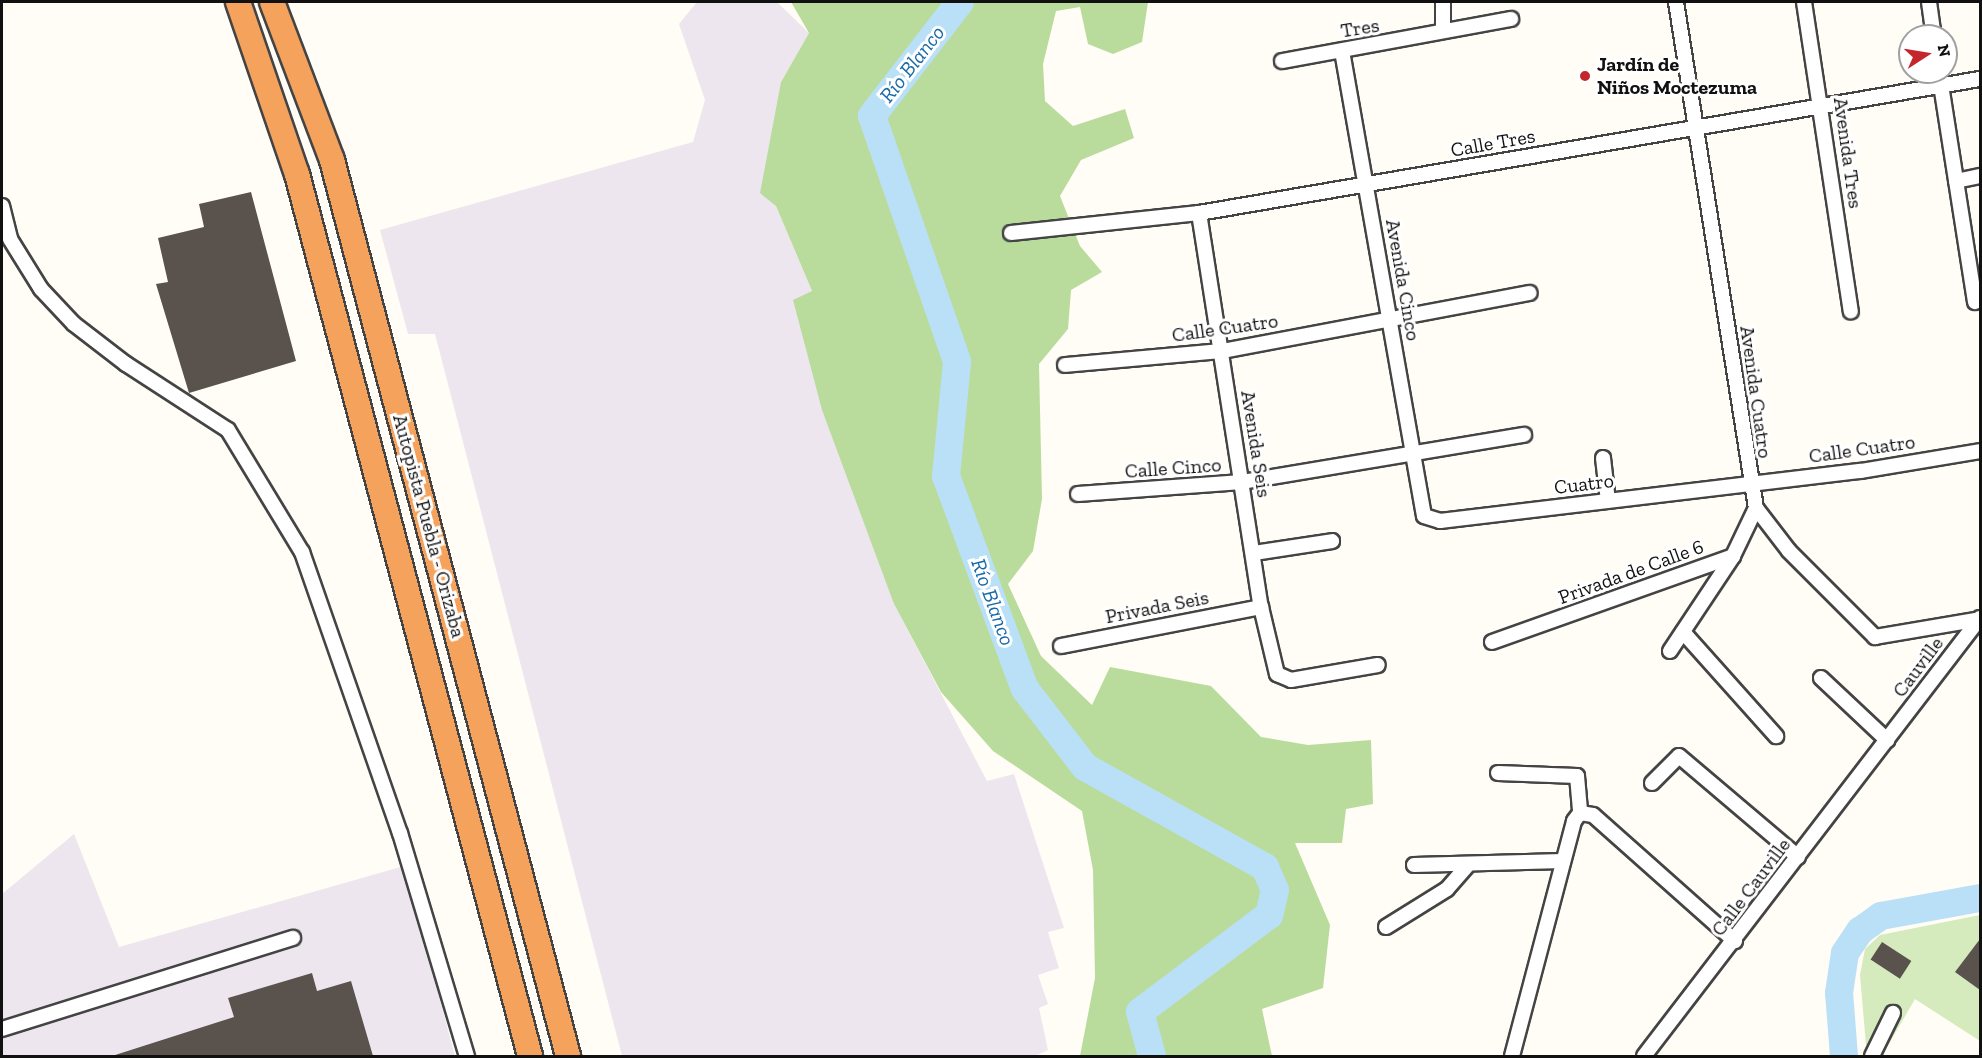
<!DOCTYPE html>
<html>
<head>
<meta charset="utf-8">
<style>
	body { margin:0 }
	#map { position:relative; width:1982px; height:1058px; overflow:hidden; background:#fffdf5; font-family:"Zilla Slab",serif }
	div>[style] { position:absolute }
	.industrial>* { inset:0; background:#eee6ef }
	.green>* { inset:0; background:#d5ebbd }
	.forest>* { inset:0; background:#b9dc9c }
	.river>* { height:28px; margin:-14px; padding:0 14px; transform-origin:14px; border-radius:14px; background:#b9e0f7 }
	.building>* { inset:0; background:#5a524d; transform-origin:0 0 }
	.roads { filter:drop-shadow(2px 0 #444) drop-shadow(-2px 0 #444) drop-shadow(0 2px #444) drop-shadow(0 -2px #444) }
	.street>* { height:14px; margin:-7px; padding:0 7px; transform-origin:7px; border-radius:7px; background:#fff }
	.highway>* { height:24px; margin:-12px; padding:0 12px; transform-origin:12px; border-radius:12px; background:#f5a25d }
	.dots>* { width:16px; height:16px; translate:-50% -50%; box-sizing:border-box; border:3px solid #fff; border-radius:50% }
	span { translate:-50% -50%; white-space:nowrap; text-align:center; line-height:1.15; -webkit-text-stroke:6px #fff; paint-order:stroke }
	.street-label { font-size:20px; color:#111 }
	.poi-label { font-size:20px; color:#111; font-weight:700 }
	.left { translate:0 -50%; text-align:left }
	.water-label { font-size:21px; color:#1768a6; font-style:italic }
	.frame { position:absolute; inset:0; border:3px solid #111; pointer-events:none }
	.north { position:absolute; left:1898px; top:24px; width:60px; height:60px; box-sizing:border-box; background:#fff; border:2px solid #a0a0a0; border-radius:50%; rotate:78deg; font-size:16px; font-weight:700; line-height:24px; text-align:center; color:#111 }
	.north::after { content:''; display:block; margin:auto; width:21px; height:27px; background:#c4262e; clip-path:polygon(50% 0,100% 100%,50% 72%,0 100%) }
</style>
</head>
<body>
<div id="map">
	<div class="industrial">
		<i style="clip-path:polygon(697px 2px,777px 2px,809px 33px,781px 82px,776px 206px,812px 291px,894px 604px,987px 781px,1014px 774px,1064px 928px,1048px 932px,1059px 968px,1038px 975px,1048px 1004px,1039px 1008px,1048px 1050px,1035px 1056px,622px 1056px,435px 334px,408px 334px,380px 230px,693px 142px,705px 100px,679px 24px)"></i>
		<i style="clip-path:polygon(74px 834px,119px 947px,404px 866px,455px 1056px,2px 1056px,2px 894px)"></i>
	</div>
	<div class="green">
		<i style="clip-path:polygon(1980px 915px,1980px 1041px,1915px 999px,1883px 1054px,1866px 1045px,1860px 975px,1865px 949px,1880px 935px)"></i>
	</div>
	<div class="forest">
		<i style="clip-path:polygon(791px 2px,1148px 2px,1142px 42px,1113px 54px,1088px 44px,1080px 7px,1056px 11px,1043px 64px,1045px 101px,1073px 126px,1125px 109px,1134px 138px,1081px 160px,1060px 196px,1080px 246px,1102px 272px,1071px 290px,1068px 329px,1039px 364px,1042px 499px,1033px 551px,1008px 584px,1041px 656px,1092px 705px,1110px 667px,1211px 686px,1261px 737px,1308px 745px,1371px 740px,1373px 804px,1346px 809px,1342px 843px,1295px 843px,1330px 925px,1323px 988px,1262px 1009px,1272px 1056px,1080px 1056px,1095px 978px,1093px 870px,1082px 811px,993px 751px,941px 692px,894px 604px,822px 410px,793px 300px,812px 291px,776px 206px,760px 193px,781px 82px,809px 33px)"></i>
	</div>
	<div class="river">
		<i style="left:960px;top:2px;width:144px;rotate:127.7deg"></i>
		<i style="left:872px;top:116px;width:260px;rotate:70.9deg"></i>
		<i style="left:957px;top:362px;width:115px;rotate:95.5deg"></i>
		<i style="left:946px;top:476px;width:227px;rotate:69.7deg"></i>
		<i style="left:1025px;top:689px;width:98px;rotate:52.4deg"></i>
		<i style="left:1085px;top:767px;width:206px;rotate:29.1deg"></i>
		<i style="left:1265px;top:867px;width:25px;rotate:67deg"></i>
		<i style="left:1275px;top:890px;width:26px;rotate:103deg"></i>
		<i style="left:1269px;top:915px;width:161px;rotate:143.1deg"></i>
		<i style="left:1140px;top:1012px;width:46px;rotate:74.7deg"></i>
		<i style="left:1844px;top:1056px;width:63px;rotate:-94.5deg"></i>
		<i style="left:1839px;top:993px;width:40px;rotate:-81.5deg"></i>
		<i style="left:1845px;top:953px;width:27px;rotate:-56deg"></i>
		<i style="left:1860px;top:931px;width:26px;rotate:-36deg"></i>
		<i style="left:1881px;top:916px;width:101px;rotate:-10.3deg"></i>
	</div>
	<div class="building">
		<i style="clip-path:polygon(251px 192px,296px 361px,189px 393px,156px 284px,168px 282px,158px 238px,204px 227px,199px 204px)"></i>
		<i style="clip-path:polygon(1980px 939px,1980px 990px,1955px 972px)"></i>
		<i style="left:1882px;top:942px;width:35px;height:21px;rotate:33deg"></i>
		<i style="clip-path:polygon(312px 973px,317px 991px,351px 981px,373px 1056px,112px 1056px,234px 1017px,228px 998px)"></i>
	</div>
	<div class="roads">
		<div class="street">
			<i style="left:1443px;top:2px;width:28px;rotate:90deg"></i>
			<i style="left:1676px;top:2px;width:512px;rotate:81.02deg"></i>
			<i style="left:1756px;top:508px;width:54px;rotate:52.5deg"></i>
			<i style="left:1789px;top:551px;width:122px;rotate:45deg"></i>
			<i style="left:1875px;top:637px;width:107px;rotate:-9.7deg"></i>
			<i style="left:1804px;top:2px;width:313px;rotate:81.4deg"></i>
			<i style="left:1929px;top:2px;width:34px;rotate:82deg"></i>
			<i style="left:1342px;top:51px;width:472px;rotate:80deg"></i>
			<i style="left:1424px;top:516px;width:17px;rotate:17deg"></i>
			<i style="left:1440px;top:521px;width:424px;rotate:-6.8deg"></i>
			<i style="left:1861px;top:471px;width:121px;rotate:-9.5deg"></i>
			<i style="left:1282px;top:61px;width:233px;rotate:-10.4deg"></i>
			<i style="left:1939px;top:72px;width:233px;rotate:81.1deg"></i>
			<i style="left:1956px;top:181px;width:25px;rotate:-12deg"></i>
			<i style="left:2px;top:206px;width:34px;rotate:76deg"></i>
			<i style="left:10px;top:239px;width:59px;rotate:58.2deg"></i>
			<i style="left:41px;top:289px;width:48px;rotate:46.7deg"></i>
			<i style="left:74px;top:324px;width:66px;rotate:37.6deg"></i>
			<i style="left:126px;top:364px;width:121px;rotate:32.9deg"></i>
			<i style="left:228px;top:430px;width:143px;rotate:58.8deg"></i>
			<i style="left:302px;top:552px;width:298px;rotate:70.8deg"></i>
			<i style="left:400px;top:833px;width:233px;rotate:73.3deg"></i>
			<i style="left:1199px;top:213px;width:399px;rotate:81.1deg"></i>
			<i style="left:1261px;top:607px;width:69px;rotate:76.6deg"></i>
			<i style="left:1277px;top:674px;width:15px;rotate:23deg"></i>
			<i style="left:1291px;top:680px;width:88px;rotate:-9.8deg"></i>
			<i style="left:1011px;top:233px;width:189px;rotate:-6.1deg"></i>
			<i style="left:1199px;top:213px;width:792px;rotate:-9.74deg"></i>
			<i style="left:1065px;top:365px;width:158px;rotate:-5.1deg"></i>
			<i style="left:1222px;top:351px;width:313px;rotate:-10.7deg"></i>
			<i style="left:1603px;top:458px;width:43px;rotate:83.4deg"></i>
			<i style="left:1078px;top:494px;width:164px;rotate:-4.2deg"></i>
			<i style="left:1242px;top:482px;width:286px;rotate:-9.5deg"></i>
			<i style="left:1254px;top:553px;width:79px;rotate:-8.7deg"></i>
			<i style="left:1683px;top:632px;width:140px;rotate:48.2deg"></i>
			<i style="left:1492px;top:642px;width:256px;rotate:-19.6deg"></i>
			<i style="left:1061px;top:646px;width:204px;rotate:-11deg"></i>
			<i style="left:1670px;top:651px;width:114px;rotate:-56.4deg"></i>
			<i style="left:1733px;top:556px;width:53px;rotate:-64.4deg"></i>
			<i style="left:1821px;top:678px;width:91px;rotate:43.2deg"></i>
			<i style="left:1498px;top:773px;width:79px;rotate:2.2deg"></i>
			<i style="left:1577px;top:776px;width:37px;rotate:85deg"></i>
			<i style="left:1652px;top:783px;width:38px;rotate:-45deg"></i>
			<i style="left:1679px;top:756px;width:156px;rotate:40.3deg"></i>
			<i style="left:1580px;top:813px;width:13px;rotate:9deg"></i>
			<i style="left:1593px;top:815px;width:190px;rotate:41.6deg"></i>
			<i style="left:1414px;top:865px;width:149px;rotate:-1.5deg"></i>
			<i style="left:1386px;top:927px;width:72px;rotate:-31.9deg"></i>
			<i style="left:1447px;top:889px;width:33px;rotate:-49deg"></i>
			<i style="left:2px;top:1029px;width:305px;rotate:-17.4deg"></i>
			<i style="left:1512px;top:1056px;width:243px;rotate:-75.2deg"></i>
			<i style="left:1574px;top:821px;width:10px;rotate:-53deg"></i>
			<i style="left:1644px;top:1056px;width:552px;rotate:-52.51deg"></i>
			<i style="left:1872px;top:1056px;width:48px;rotate:-64deg"></i>
		</div>
		<div class="highway">
			<i style="left:238px;top:2px;width:182px;rotate:71.1deg"></i>
			<i style="left:297px;top:174px;width:912px;rotate:75.2deg"></i>
			<i style="left:272px;top:2px;width:169px;rotate:69.2deg"></i>
			<i style="left:332px;top:160px;width:927px;rotate:75.24deg"></i>
		</div>
	</div>
	<div class="dots">
		<i style="left:1585px;top:76px;background:#c4262e"></i>
	</div>
	<div class="street-label">
		<span style="left:1360px;top:28px;rotate:-9deg">Tres</span>
		<span style="left:1493px;top:143px;rotate:-10deg">Calle Tres</span>
		<span style="left:1848px;top:153px;rotate:82deg">Avenida Tres</span>
		<span style="left:1403px;top:280px;rotate:80deg">Avenida Cinco</span>
		<span style="left:1225px;top:328px;rotate:-8deg">Calle Cuatro</span>
		<span style="left:1756px;top:392px;rotate:82deg">Avenida Cuatro</span>
		<span style="left:1256px;top:444px;rotate:81deg">Avenida Seis</span>
		<span style="left:1862px;top:449px;rotate:-8deg">Calle Cuatro</span>
		<span style="left:1173px;top:468px;rotate:-4deg">Calle Cinco</span>
		<span style="left:1584px;top:484px;rotate:-7deg">Cuatro</span>
		<span style="left:429px;top:526px;rotate:75deg">Autopista Puebla - Orizaba</span>
		<span style="left:1631px;top:572px;rotate:-20deg">Privada de Calle 6</span>
		<span style="left:1157px;top:607px;rotate:-11deg">Privada Seis</span>
		<span style="left:1918px;top:667px;rotate:-53deg">Cauville</span>
		<span style="left:1751px;top:887px;rotate:-53deg">Calle Cauville</span>
	</div>
	<div class="poi-label">
		<span class="left" style="left:1597px;top:76px">Jardín de<br>Niños Moctezuma</span>
	</div>
	<div class="water-label">
		<span style="left:912px;top:64px;rotate:-52deg">Río Blanco</span>
		<span style="left:993px;top:602px;rotate:70deg">Río Blanco</span>
	</div>
	<div class="frame"></div>
	<div class="north">N</div>
</div>
</body>
</html>
